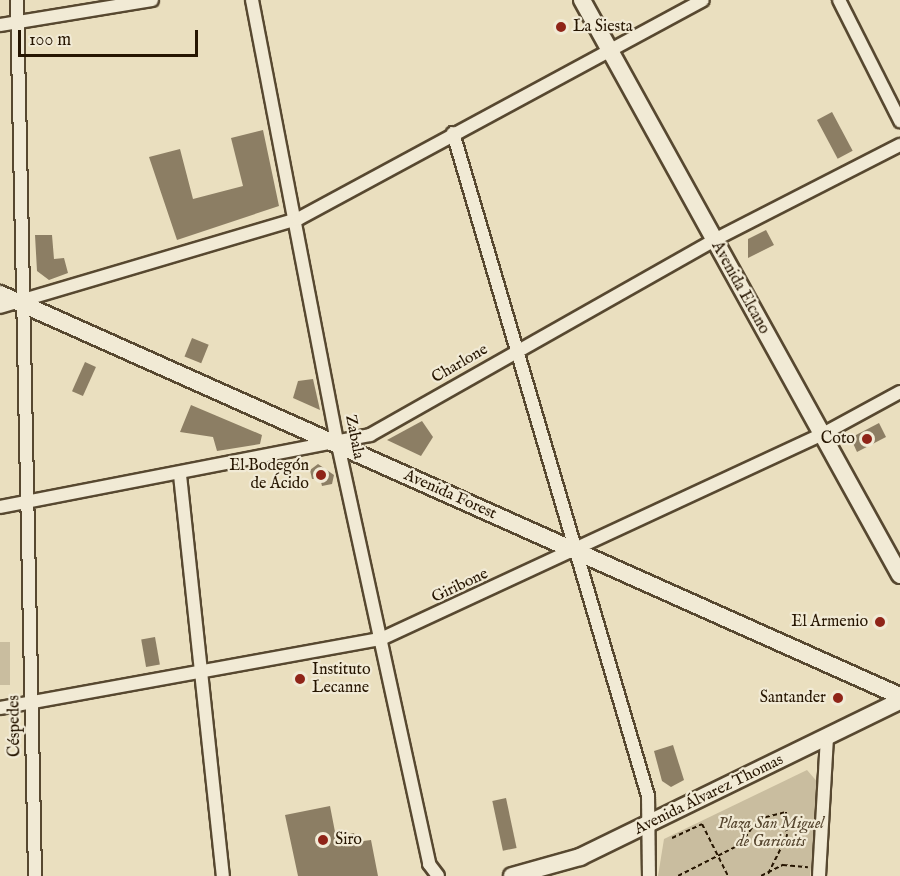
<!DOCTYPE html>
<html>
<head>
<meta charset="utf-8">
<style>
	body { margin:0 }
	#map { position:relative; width:900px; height:876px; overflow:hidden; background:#eadfbf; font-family:"IM FELL English",serif }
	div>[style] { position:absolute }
	.green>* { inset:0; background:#c9bd9f; transform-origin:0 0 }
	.building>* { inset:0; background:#8c7e64; transform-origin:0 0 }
	.path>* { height:2px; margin-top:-1px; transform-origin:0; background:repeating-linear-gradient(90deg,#261501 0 4.5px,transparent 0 7.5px) }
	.roads { filter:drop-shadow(2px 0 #574830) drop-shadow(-2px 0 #574830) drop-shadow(0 2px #574830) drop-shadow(0 -2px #574830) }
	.minor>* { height:12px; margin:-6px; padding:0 6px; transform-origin:6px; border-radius:6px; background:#f1ead5 }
	.secondary>* { height:16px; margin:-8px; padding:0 8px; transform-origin:8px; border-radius:8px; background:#f1ead5 }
	.dots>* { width:16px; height:16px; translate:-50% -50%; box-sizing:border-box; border:3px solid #f1ead5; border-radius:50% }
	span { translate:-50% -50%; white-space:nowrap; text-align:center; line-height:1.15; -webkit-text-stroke:4.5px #f1ead5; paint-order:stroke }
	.poi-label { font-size:16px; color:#261501 }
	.left { translate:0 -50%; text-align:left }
	.right { translate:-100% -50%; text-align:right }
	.street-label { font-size:16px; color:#261501 }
	.park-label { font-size:16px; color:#574730; font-style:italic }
	.scale { position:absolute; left:18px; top:30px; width:180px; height:27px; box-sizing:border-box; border:3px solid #261501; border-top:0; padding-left:8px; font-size:18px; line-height:21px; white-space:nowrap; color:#261501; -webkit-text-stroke:4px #f1ead5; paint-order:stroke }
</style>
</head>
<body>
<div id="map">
	<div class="green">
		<i style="left:0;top:642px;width:10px;height:43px"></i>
		<i style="clip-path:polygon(807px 770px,820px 785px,810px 876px,658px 876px,664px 839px)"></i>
	</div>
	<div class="building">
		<i style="left:832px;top:112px;width:44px;height:17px;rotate:62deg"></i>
		<i style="clip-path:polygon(263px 130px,279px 206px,177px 240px,149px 157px,180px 149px,193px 199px,243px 186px,231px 138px)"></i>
		<i style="clip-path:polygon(766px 230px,774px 245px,748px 258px,748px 239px)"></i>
		<i style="clip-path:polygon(35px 235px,52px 235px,54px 259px,64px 258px,68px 273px,49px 280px,37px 271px)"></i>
		<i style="left:192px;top:338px;width:18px;height:20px;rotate:22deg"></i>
		<i style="left:85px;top:362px;width:12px;height:32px;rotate:24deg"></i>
		<i style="clip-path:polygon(313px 379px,320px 410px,293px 398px,298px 381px)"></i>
		<i style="clip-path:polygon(191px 405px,262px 435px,260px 444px,217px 451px,213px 437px,180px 432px)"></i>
		<i style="clip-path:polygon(422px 421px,433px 437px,421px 456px,387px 440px)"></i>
		<i style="clip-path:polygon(879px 423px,886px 437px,857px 452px,852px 441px,856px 435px)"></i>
		<i style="clip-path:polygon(318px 464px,334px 475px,332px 484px,322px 486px,320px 478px,312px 479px,310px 470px)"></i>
		<i style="left:155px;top:637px;width:28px;height:14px;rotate:80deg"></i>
		<i style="clip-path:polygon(673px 745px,684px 780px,671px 787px,662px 781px,654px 751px)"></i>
		<i style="left:506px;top:798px;width:51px;height:14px;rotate:78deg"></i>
		<i style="clip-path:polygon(330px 806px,336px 837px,354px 833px,356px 842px,371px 840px,378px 876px,298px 876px,285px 815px)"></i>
	</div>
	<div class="path">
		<i style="left:672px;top:838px;width:33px;rotate:-25deg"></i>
		<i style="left:702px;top:824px;width:58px;rotate:63.4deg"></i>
		<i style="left:678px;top:876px;width:71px;rotate:-26.9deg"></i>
		<i style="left:741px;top:844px;width:30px;rotate:-56deg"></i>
		<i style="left:758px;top:819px;width:29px;rotate:-14deg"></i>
		<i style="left:786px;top:812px;width:24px;rotate:88deg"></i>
		<i style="left:787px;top:836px;width:45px;rotate:116.6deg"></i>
		<i style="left:761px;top:876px;width:25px;rotate:-27deg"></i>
		<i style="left:783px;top:865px;width:25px;rotate:5deg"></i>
	</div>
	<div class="roads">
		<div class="minor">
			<i style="left:17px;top:0;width:876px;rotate:88.82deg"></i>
			<i style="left:252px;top:0;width:453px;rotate:79.1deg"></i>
			<i style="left:338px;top:445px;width:429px;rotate:77.7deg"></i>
			<i style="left:429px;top:864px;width:15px;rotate:53deg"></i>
			<i style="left:839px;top:0;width:136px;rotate:63.2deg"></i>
			<i style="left:0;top:25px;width:154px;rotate:-9.3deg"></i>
			<i style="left:453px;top:133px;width:691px;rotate:73.61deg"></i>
			<i style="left:648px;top:796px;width:80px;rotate:89.3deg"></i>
			<i style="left:0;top:307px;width:311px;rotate:-16.5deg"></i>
			<i style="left:298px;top:219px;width:460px;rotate:-28.4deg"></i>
			<i style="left:180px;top:475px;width:403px;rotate:83.9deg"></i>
			<i style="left:0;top:507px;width:377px;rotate:-11deg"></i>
			<i style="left:370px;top:435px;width:395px;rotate:-29.5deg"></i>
			<i style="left:714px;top:240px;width:209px;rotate:-27.1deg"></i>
			<i style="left:0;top:708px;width:387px;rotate:-10.3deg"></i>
			<i style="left:381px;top:639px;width:485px;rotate:-24.9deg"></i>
			<i style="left:821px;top:435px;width:90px;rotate:-28.6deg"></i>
			<i style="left:819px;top:876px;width:139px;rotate:-86.7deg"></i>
		</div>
		<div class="secondary">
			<i style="left:582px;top:0;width:657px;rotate:61.06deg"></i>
			<i style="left:0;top:294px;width:986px;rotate:24.07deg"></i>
			<i style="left:512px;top:876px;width:71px;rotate:-15.6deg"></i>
			<i style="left:580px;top:857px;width:356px;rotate:-26deg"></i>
		</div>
	</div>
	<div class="dots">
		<i style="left:561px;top:27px;background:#8f2418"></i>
		<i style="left:867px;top:439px;background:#8f2418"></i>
		<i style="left:321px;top:475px;background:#8f2418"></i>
		<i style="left:880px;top:622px;background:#8f2418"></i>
		<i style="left:300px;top:679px;background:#8f2418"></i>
		<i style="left:838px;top:698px;background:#8f2418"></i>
		<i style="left:323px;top:840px;background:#8f2418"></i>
	</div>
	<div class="poi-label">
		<span class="left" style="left:573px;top:27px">La Siesta</span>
		<span class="right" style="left:855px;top:439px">Coto</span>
		<span class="right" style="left:309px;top:475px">El Bodegón<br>de Ácido</span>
		<span class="right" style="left:868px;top:622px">El Armenio</span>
		<span class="left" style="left:312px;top:679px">Instituto<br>Lecanne</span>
		<span class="right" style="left:826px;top:698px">Santander</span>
		<span class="left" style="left:335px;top:840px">Siro</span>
	</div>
	<div class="street-label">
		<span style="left:740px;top:288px;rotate:61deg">Avenida Elcano</span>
		<span style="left:460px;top:364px;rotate:-30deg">Charlone</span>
		<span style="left:354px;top:437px;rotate:79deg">Zabala</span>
		<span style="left:450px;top:495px;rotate:24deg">Avenida Forest</span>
		<span style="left:460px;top:586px;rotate:-25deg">Giribone</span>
		<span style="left:15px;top:726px;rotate:-91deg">Céspedes</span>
		<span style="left:709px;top:795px;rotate:-26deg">Avenida Álvarez Thomas</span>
	</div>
	<div class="park-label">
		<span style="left:771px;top:833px">Plaza San Miguel<br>de Garicoits</span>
	</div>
	<div class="scale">100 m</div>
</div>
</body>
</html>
